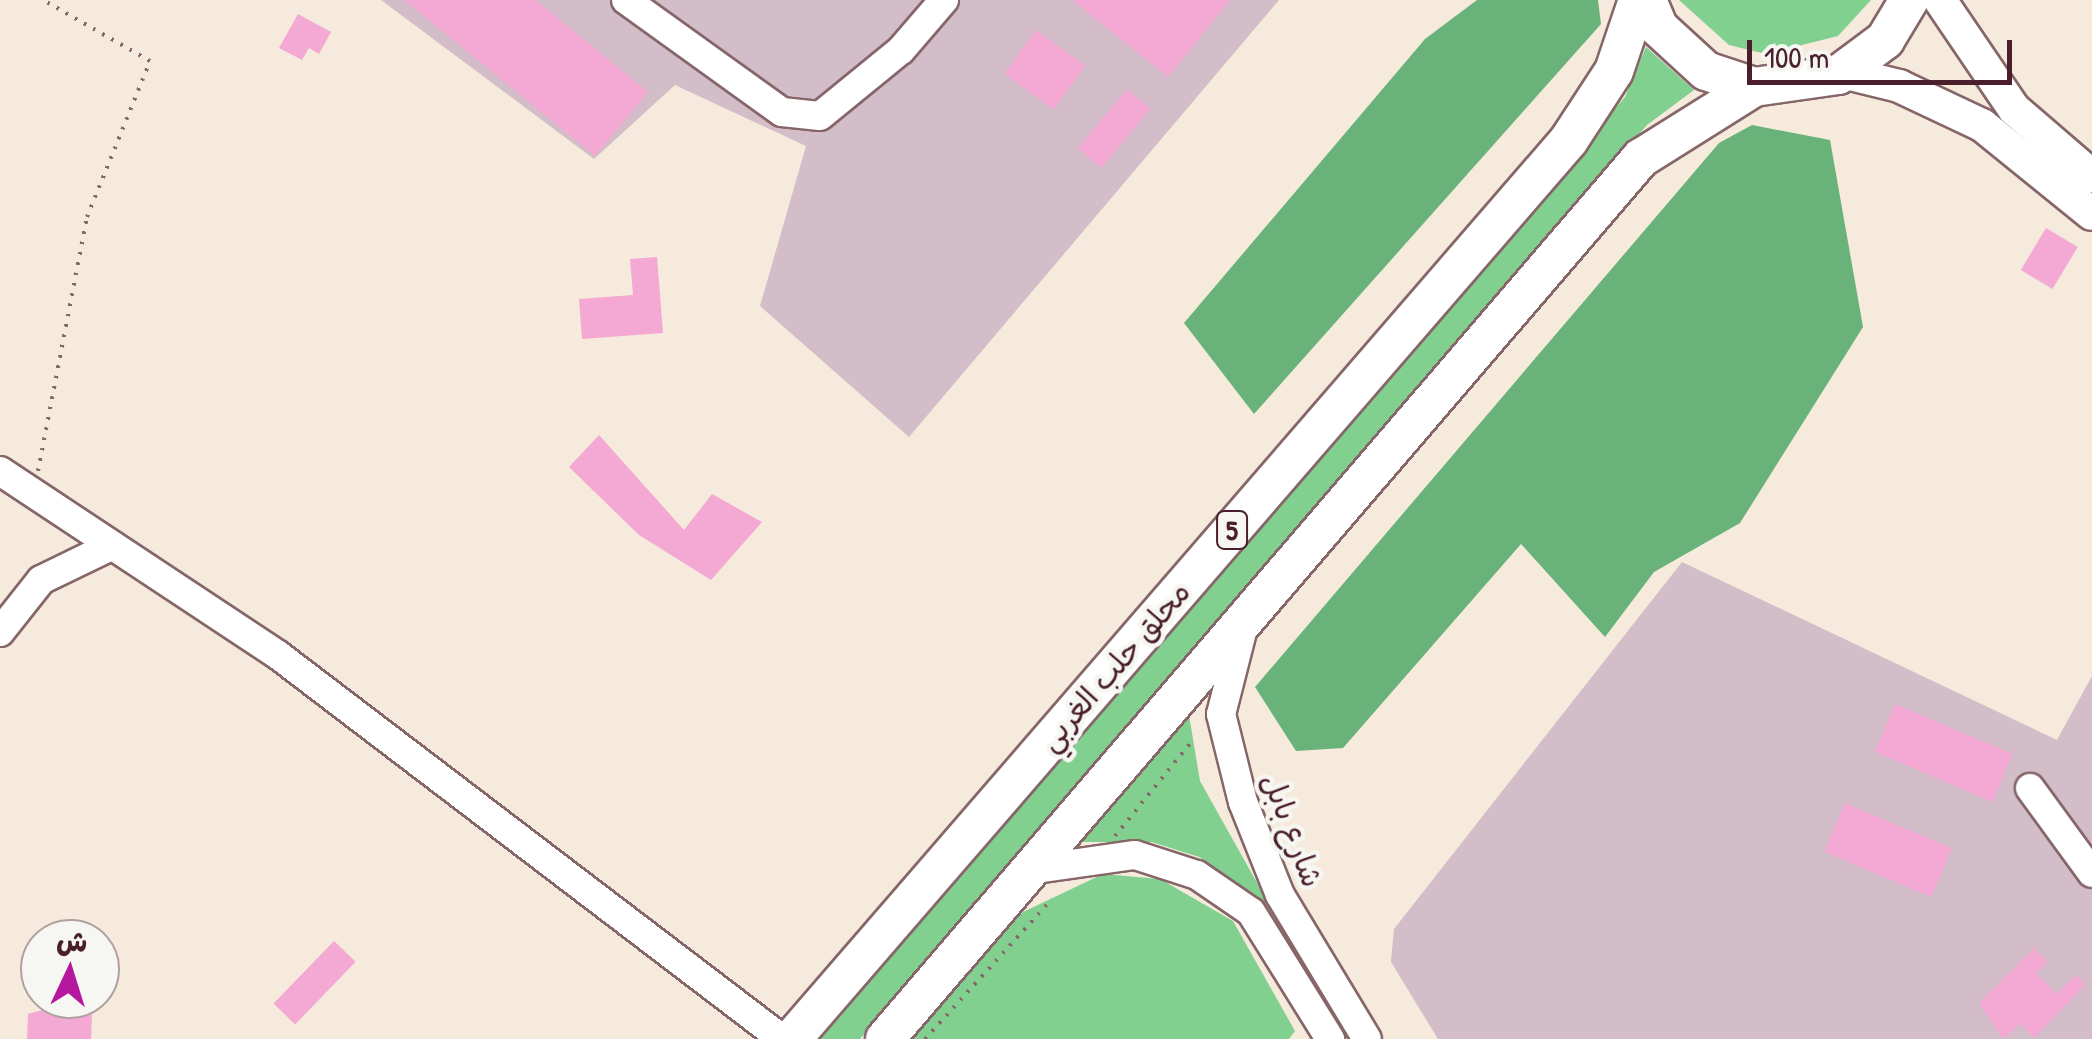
<!DOCTYPE html>
<html>
<head>
<meta charset="utf-8">
<style>
	body { margin:0 }
	#map { position:relative; width:2092px; height:1039px; overflow:hidden; background:#f5eadb; font-family:"Patrick Hand","Playpen Sans Arabic",sans-serif }
	div>[style] { position:absolute }
	.industrial>* { inset:0; background:#d2bdc8 }
	.green>* { inset:0; background:#82d090 }
	.forest>* { inset:0; background:#69b27a }
	.building>* { inset:0; background:#f3a9d3; transform-origin:0 0 }
	.path>* { height:4px; margin-top:-2px; transform-origin:0; background:repeating-linear-gradient(90deg,#866669 0 2.5px,transparent 0 10.5px) }
	.roads { filter:drop-shadow(2px 0 #866669) drop-shadow(-2px 0 #866669) drop-shadow(0 2px #866669) drop-shadow(0 -2px #866669) }
	.minor>* { height:28px; margin:-14px; padding:0 14px; transform-origin:14px; border-radius:14px; background:#fff }
	.major>* { height:32px; margin:-16px; padding:0 16px; transform-origin:16px; border-radius:16px; background:#fff }
	.highway>* { height:38px; margin:-19px; padding:0 19px; transform-origin:19px; border-radius:19px; background:#fff }
	span { translate:-50% -50%; white-space:nowrap; text-align:center; line-height:1.15; -webkit-text-stroke:9px #f6f6f2; paint-order:stroke }
	.shield-label span { padding:2px 8px; background:#f6f6f2; border:2px solid; border-radius:8px; -webkit-text-stroke-width:0 }
	.shield-label { font-size:28px; color:#4a1f2b; font-weight:700 }
	.street-label { font-size:30px; color:#4a1f2b }
	.north { position:absolute; left:20px; top:919px; width:100px; height:100px; box-sizing:border-box; background:#f6f6f2; border:2px solid #b1a0a2; border-radius:50%; rotate:4deg; font-size:28px; font-weight:700; line-height:40px; text-align:center; color:#4a1f2b }
	.north::after { content:''; display:block; margin:auto; width:35px; height:45px; background:#b5179e; clip-path:polygon(50% 0,100% 100%,50% 72%,0 100%) }
	.scale { position:absolute; left:1747px; top:40px; width:265px; height:45px; box-sizing:border-box; border:5px solid #4a1f2b; border-top:0; padding-left:12px; font-size:30px; line-height:35px; white-space:nowrap; color:#4a1f2b; -webkit-text-stroke:8px #f6f6f2; paint-order:stroke }
</style>
</head>
<body>
<div id="map">
	<div class="industrial">
		<i style="clip-path:polygon(381px 0,1279px 0,909px 437px,760px 306px,806px 146px,675px 85px,594px 159px)"></i>
		<i style="clip-path:polygon(1682px 562px,2057px 740px,2092px 676px,2092px 1039px,1438px 1039px,1391px 962px,1394px 929px)"></i>
	</div>
	<div class="green">
		<i style="clip-path:polygon(1679px 0,1871px 0,1838px 36px,1766px 54px,1729px 45px)"></i>
		<i style="clip-path:polygon(1646px 47px,1694px 90px,1647px 125px,1456px 341px,860px 1039px,816px 1039px,1625px 97px)"></i>
		<i style="clip-path:polygon(1189px 715px,1200px 781px,1270px 906px,1199px 857px,1152px 842px,1076px 842px)"></i>
		<i style="clip-path:polygon(1103px 874px,1160px 879px,1233px 921px,1295px 1031px,1289px 1039px,899px 1039px,1023px 912px)"></i>
	</div>
	<div class="forest">
		<i style="clip-path:polygon(1477px 0,1598px 0,1601px 24px,1254px 414px,1184px 323px,1425px 39px)"></i>
		<i style="clip-path:polygon(1752px 125px,1830px 140px,1863px 327px,1740px 523px,1654px 572px,1605px 637px,1521px 544px,1343px 748px,1296px 751px,1255px 687px,1719px 143px)"></i>
	</div>
	<div class="building">
		<i style="clip-path:polygon(404px 0,536px 0,648px 92px,595px 156px)"></i>
		<i style="clip-path:polygon(1072px 0,1230px 0,1168px 77px)"></i>
		<i style="clip-path:polygon(298px 14px,331px 32px,319px 54px,309px 48px,302px 60px,279px 48px)"></i>
		<i style="left:1036px;top:30px;width:61px;height:54px;rotate:36deg"></i>
		<i style="left:1127px;top:89px;width:31px;height:77px;rotate:40deg"></i>
		<i style="left:2046px;top:228px;width:37px;height:49px;rotate:31deg"></i>
		<i style="clip-path:polygon(657px 257px,663px 333px,582px 339px,579px 299px,633px 295px,630px 259px)"></i>
		<i style="clip-path:polygon(599px 435px,684px 530px,712px 494px,762px 522px,711px 580px,639px 535px,569px 467px)"></i>
		<i style="left:1895px;top:704px;width:128px;height:52px;rotate:23deg"></i>
		<i style="left:1845px;top:803px;width:116px;height:53px;rotate:23deg"></i>
		<i style="left:334px;top:941px;width:30px;height:87px;rotate:44deg"></i>
		<i style="clip-path:polygon(2034px 948px,2048px 962px,2036px 973px,2057px 994px,2076px 975px,2086px 984px,2034px 1038px,2020px 1024px,2003px 1039px,1979px 1003px)"></i>
		<i style="clip-path:polygon(53px 1007px,92px 1015px,91px 1039px,27px 1039px,28px 1014px)"></i>
	</div>
	<div class="path">
		<i style="left:38px;top:471px;width:259px;rotate:-79.1deg"></i>
		<i style="left:87px;top:217px;width:168px;rotate:-68deg"></i>
		<i style="left:150px;top:61px;width:123px;rotate:-150.3deg"></i>
		<i style="left:1115px;top:836px;width:122px;rotate:-51deg"></i>
		<i style="left:925px;top:1039px;width:189px;rotate:-47.8deg"></i>
	</div>
	<div class="roads">
		<div class="minor">
			<i style="left:626px;top:0;width:192px;rotate:35.7deg"></i>
			<i style="left:782px;top:112px;width:38px;rotate:6deg"></i>
			<i style="left:820px;top:116px;width:104px;rotate:-39.2deg"></i>
			<i style="left:901px;top:50px;width:66px;rotate:-49.3deg"></i>
			<i style="left:0;top:471px;width:333px;rotate:33.5deg"></i>
			<i style="left:278px;top:655px;width:634px;rotate:37.3deg"></i>
			<i style="left:1243px;top:628px;width:89px;rotate:104.3deg"></i>
			<i style="left:1221px;top:714px;width:91px;rotate:76deg"></i>
			<i style="left:1243px;top:802px;width:100px;rotate:68.3deg"></i>
			<i style="left:1280px;top:895px;width:168px;rotate:58.9deg"></i>
			<i style="left:0;top:632px;width:66px;rotate:-51.7deg"></i>
			<i style="left:41px;top:580px;width:73px;rotate:-25.9deg"></i>
			<i style="left:2030px;top:788px;width:105px;rotate:53.9deg"></i>
			<i style="left:1029px;top:870px;width:107px;rotate:-8.1deg"></i>
			<i style="left:1135px;top:855px;width:65px;rotate:17.9deg"></i>
			<i style="left:1197px;top:875px;width:65px;rotate:34.4deg"></i>
			<i style="left:1251px;top:912px;width:150px;rotate:58.1deg"></i>
		</div>
		<div class="major">
			<i style="left:1940px;top:0;width:132px;rotate:55.8deg"></i>
			<i style="left:2014px;top:109px;width:103px;rotate:40.7deg"></i>
			<i style="left:1842px;top:72px;width:59px;rotate:13.8deg"></i>
			<i style="left:1899px;top:86px;width:92px;rotate:25.2deg"></i>
			<i style="left:1982px;top:125px;width:141px;rotate:39deg"></i>
		</div>
		<div class="highway">
			<i style="left:1647px;top:0;width:30px;rotate:67deg"></i>
			<i style="left:1659px;top:28px;width:64px;rotate:42.5deg"></i>
			<i style="left:1706px;top:71px;width:51px;rotate:18.4deg"></i>
			<i style="left:1754px;top:87px;width:85px;rotate:-8.1deg"></i>
			<i style="left:1838px;top:75px;width:59px;rotate:-36.7deg"></i>
			<i style="left:1885px;top:40px;width:47px;rotate:-59deg"></i>
			<i style="left:792px;top:1039px;width:1188px;rotate:-49.16deg"></i>
			<i style="left:1569px;top:140px;width:82px;rotate:-56.9deg"></i>
			<i style="left:1614px;top:71px;width:75px;rotate:-71.3deg"></i>
			<i style="left:885px;top:1039px;width:1161px;rotate:-49.37deg"></i>
			<i style="left:1641px;top:158px;width:133px;rotate:-32.1deg"></i>
		</div>
	</div>
	<div class="shield-label">
		<span style="left:1232px;top:530px">5</span>
	</div>
	<div class="street-label">
		<span style="left:1114px;top:666px;rotate:-49deg">محلق حلب الغربي</span>
		<span style="left:1293px;top:830px;rotate:69deg">شارع بابل</span>
	</div>
	<div class="north">ش</div>
	<div class="scale">100 m</div>
</div>
</body>
</html>
